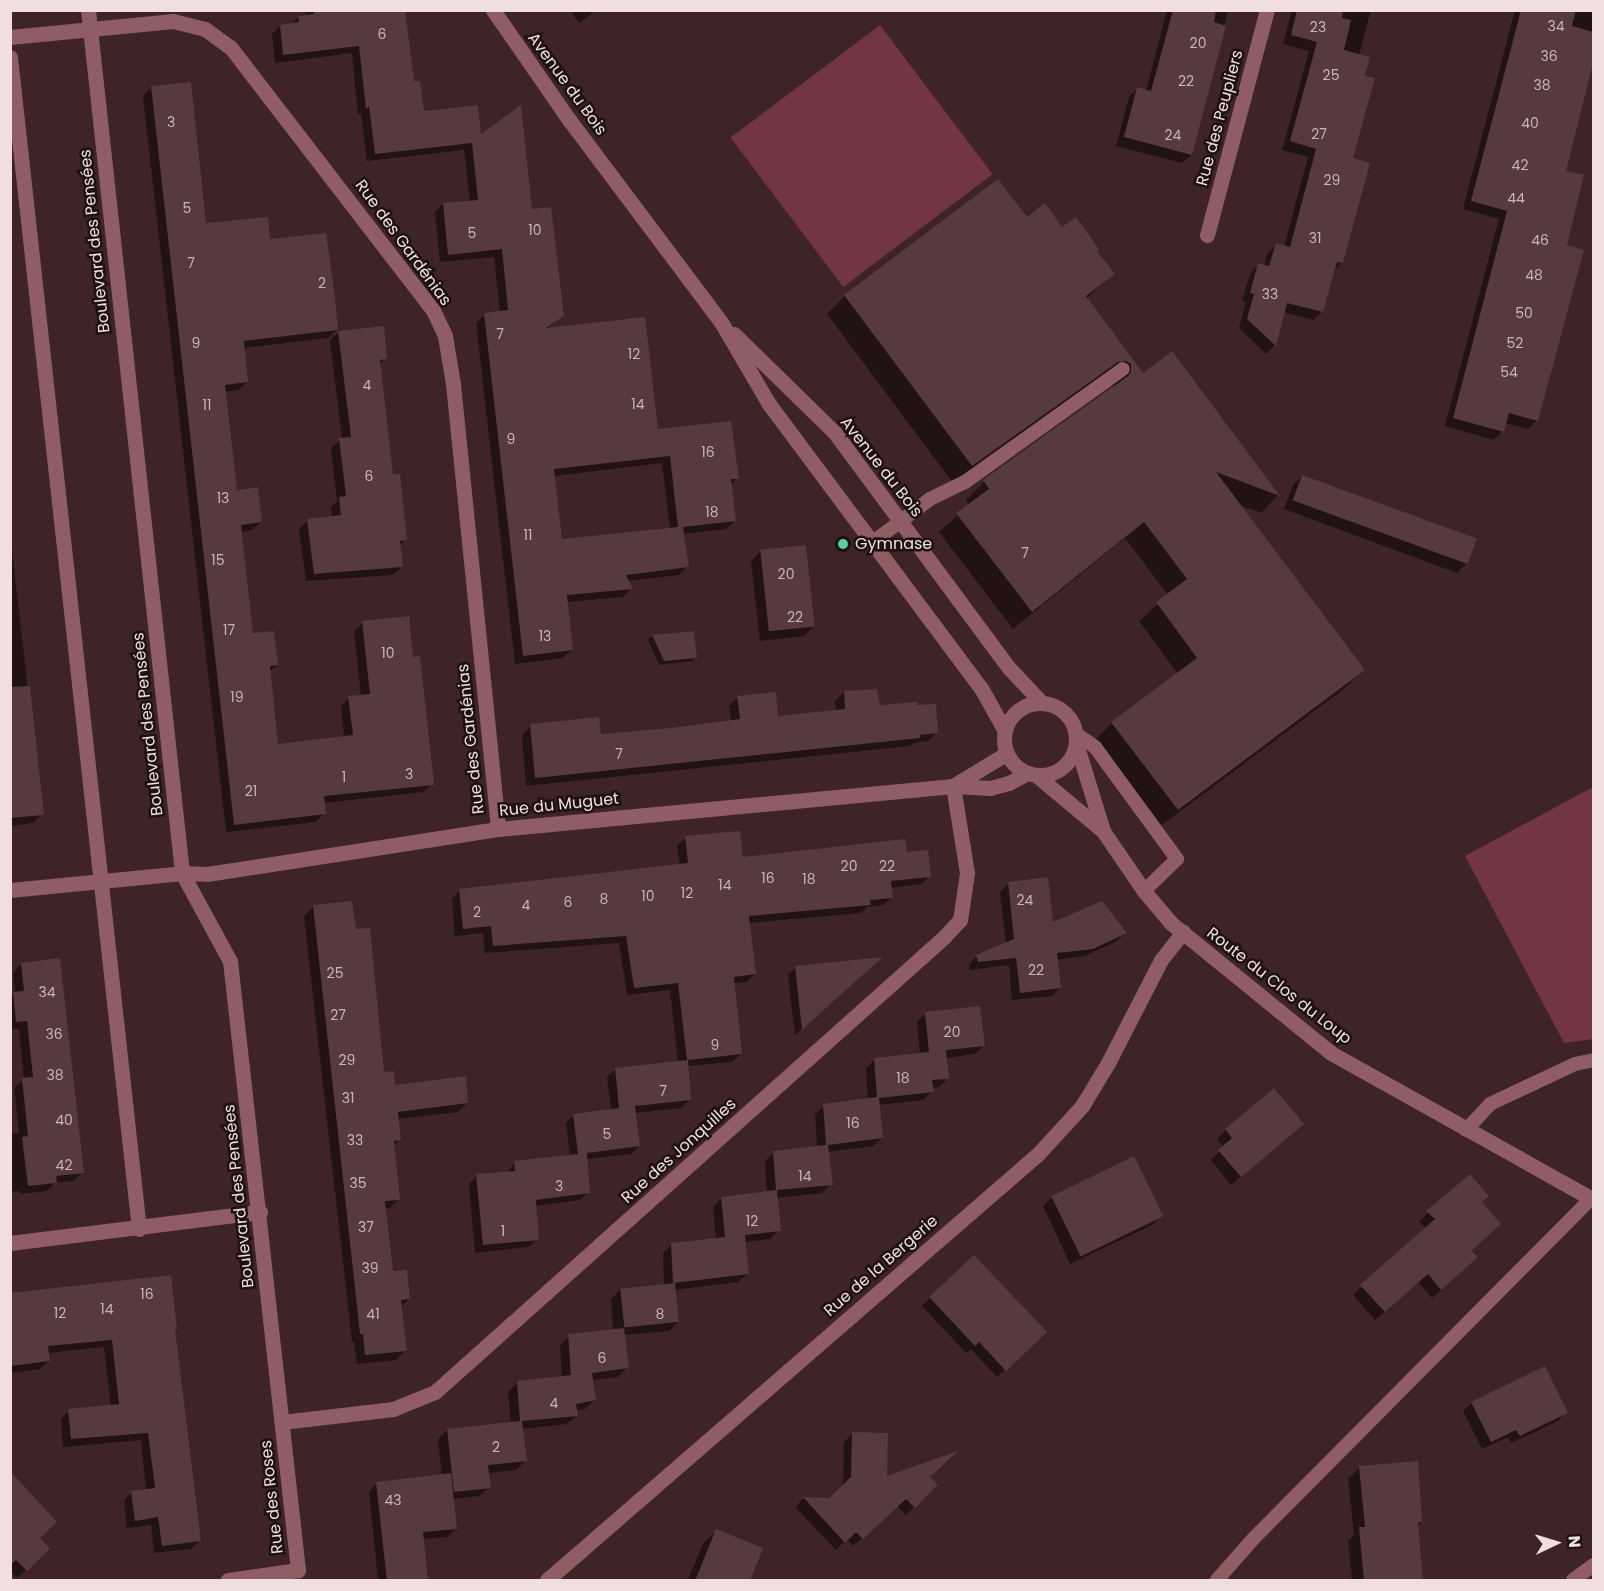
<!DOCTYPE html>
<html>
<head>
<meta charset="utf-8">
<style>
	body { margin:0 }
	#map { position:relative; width:1604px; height:1591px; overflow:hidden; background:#3e2327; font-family:Poppins,sans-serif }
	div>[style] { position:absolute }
	.green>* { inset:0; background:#723641; transform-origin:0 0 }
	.shadow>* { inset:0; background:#0007 }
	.building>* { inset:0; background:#573a3e; transform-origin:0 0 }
	.service>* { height:14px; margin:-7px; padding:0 7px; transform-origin:7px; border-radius:7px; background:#905d65 }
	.minor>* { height:15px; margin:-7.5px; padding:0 7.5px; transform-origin:7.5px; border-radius:7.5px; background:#905d65 }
	.tertiary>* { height:15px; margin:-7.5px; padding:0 7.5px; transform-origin:7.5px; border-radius:7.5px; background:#905d65 }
	.tertiary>.ring { margin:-7.5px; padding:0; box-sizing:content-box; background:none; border:15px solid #905d65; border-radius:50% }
	.dots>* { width:16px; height:16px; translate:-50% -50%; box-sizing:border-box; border:3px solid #1d1112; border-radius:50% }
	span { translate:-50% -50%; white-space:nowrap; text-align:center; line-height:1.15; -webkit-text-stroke:5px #1d1112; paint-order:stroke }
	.number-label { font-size:14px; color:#cab5b8 }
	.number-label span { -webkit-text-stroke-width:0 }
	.street-label { font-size:16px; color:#f1dee0 }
	.poi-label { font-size:16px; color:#f1dee0 }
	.left { translate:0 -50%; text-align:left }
	.frame { position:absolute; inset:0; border:12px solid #f1dee0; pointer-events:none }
	.north { position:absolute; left:1526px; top:1513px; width:60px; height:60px; -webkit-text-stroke:4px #1d1112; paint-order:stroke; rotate:86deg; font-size:16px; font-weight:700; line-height:24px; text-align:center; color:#f1dee0 }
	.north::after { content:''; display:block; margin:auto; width:21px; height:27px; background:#f1dee0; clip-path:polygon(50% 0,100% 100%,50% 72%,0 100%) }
</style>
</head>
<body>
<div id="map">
	<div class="green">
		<i style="left:880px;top:25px;width:187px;height:187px;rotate:53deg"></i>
		<i style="clip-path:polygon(1593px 787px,1593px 1039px,1564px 1043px,1465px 856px)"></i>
	</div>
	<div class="shadow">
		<i style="clip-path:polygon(evenodd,305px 10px,349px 10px,412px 83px,422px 113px,480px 137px,531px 211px,563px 315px,546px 330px,656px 431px,737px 478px,730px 485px,735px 521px,726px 529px,682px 534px,687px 567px,679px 575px,628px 581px,631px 589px,623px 597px,566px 602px,572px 649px,563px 658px,515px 664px,476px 323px,485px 314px,500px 313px,494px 257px,440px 262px,435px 212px,443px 204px,470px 202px,464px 150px,367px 161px,361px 113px,358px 115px,352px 53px,275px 63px,272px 34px,280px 26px,291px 25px,298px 17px,306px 17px,305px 10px,662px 463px,670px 529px,561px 541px,554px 476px,662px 463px)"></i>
		<i style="clip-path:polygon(570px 10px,597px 10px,579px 23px)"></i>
		<i style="clip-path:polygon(1167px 10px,1228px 10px,1191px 155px,1182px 163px,1116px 146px,1129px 97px,1137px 89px,1146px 91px)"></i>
		<i style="clip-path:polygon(1292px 10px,1371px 10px,1359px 55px,1364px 77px,1352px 159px,1342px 262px,1333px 272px,1322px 312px,1313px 320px,1283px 312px,1274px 346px,1266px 354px,1239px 328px,1246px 302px,1242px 301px,1250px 274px,1258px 265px,1264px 266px,1267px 254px,1276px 245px,1284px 247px,1308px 157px,1282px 150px,1309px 51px,1283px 44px)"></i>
		<i style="clip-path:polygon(1515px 10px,1594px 10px,1594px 59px,1564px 172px,1565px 247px,1537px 420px,1528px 429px,1505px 423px,1503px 431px,1494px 440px,1445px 426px,1499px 219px,1463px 209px)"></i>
		<i style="clip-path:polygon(152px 87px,205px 225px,269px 241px,337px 330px,328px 338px,243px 348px,247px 382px,238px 390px,224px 392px,236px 491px,261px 522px,252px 530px,240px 532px,252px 635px,277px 665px,269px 672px,277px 746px,344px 737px,341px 706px,349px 698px,361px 696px,354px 631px,363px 623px,412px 659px,432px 784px,424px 792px,323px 803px,324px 813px,316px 822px,226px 832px,143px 96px)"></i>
		<i style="clip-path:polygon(1026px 219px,1062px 229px,1095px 251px,1113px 274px,1086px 299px,1143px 375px,1278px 495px,1261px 513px,1239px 505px,1363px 670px,1345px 688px,1159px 827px,1094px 741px,1112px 723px,1178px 674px,1139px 621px,1168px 595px,1125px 538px,1013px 629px,939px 532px,969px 505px,966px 500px,984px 482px,1114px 389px,1113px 383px,953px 483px,827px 314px,845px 296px)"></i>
		<i style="clip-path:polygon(339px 332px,385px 359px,379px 364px,392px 476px,405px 540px,399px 546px,402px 567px,393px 575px,306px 581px,299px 529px,308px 520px,332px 518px,331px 507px,337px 501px,331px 448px,342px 439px,330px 340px)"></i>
		<i style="clip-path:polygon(1302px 476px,1466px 564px,1457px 573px,1284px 509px,1293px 485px)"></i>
		<i style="clip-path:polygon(10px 532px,42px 814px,33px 823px,10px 826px)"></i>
		<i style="clip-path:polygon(760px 552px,813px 627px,804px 636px,760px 641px,751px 561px)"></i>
		<i style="clip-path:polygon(692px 632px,696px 657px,692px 661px,659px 665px,648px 640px,652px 636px)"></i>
		<i style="clip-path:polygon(844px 692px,937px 732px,928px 741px,913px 743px,910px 746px,526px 786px,522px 735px,531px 726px,600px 736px,731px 722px,729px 706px,738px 697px,777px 718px,836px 711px,835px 701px)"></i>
		<i style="clip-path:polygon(685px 838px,742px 859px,905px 854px,930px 876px,921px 884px,891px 888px,892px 897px,883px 905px,867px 907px,861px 913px,749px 923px,755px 973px,747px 982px,733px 983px,741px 1054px,732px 1062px,687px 1066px,690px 1099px,681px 1108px,635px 1113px,639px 1146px,631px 1154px,586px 1159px,588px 1192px,580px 1200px,535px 1206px,537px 1239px,529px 1247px,475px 1253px,469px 1184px,477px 1176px,507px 1173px,515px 1162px,570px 1156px,566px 1123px,574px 1115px,611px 1110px,607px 1077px,616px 1069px,678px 1062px,670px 990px,627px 995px,619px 943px,485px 953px,483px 933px,455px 936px,452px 899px,460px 890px,680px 866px,677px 846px)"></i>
		<i style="clip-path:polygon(1009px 883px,1052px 924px,1125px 933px,1117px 941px,1084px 956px,1056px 960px,1060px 988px,1052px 996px,1012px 1000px,1009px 965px,970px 970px,969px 964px,977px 956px,1006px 944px,1000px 892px)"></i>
		<i style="clip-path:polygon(313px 907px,382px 1074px,394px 1086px,467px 1103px,458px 1112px,397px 1119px,400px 1139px,393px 1146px,399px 1199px,390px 1208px,384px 1209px,391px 1273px,409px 1299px,401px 1307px,405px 1351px,396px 1360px,357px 1364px,354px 1342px,352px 1342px,304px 916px)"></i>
		<i style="clip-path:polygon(21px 964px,82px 1173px,73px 1181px,55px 1183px,47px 1191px,20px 1194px,19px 1191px,10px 1192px,10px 1134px,19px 1133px,14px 1088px,24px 1079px,19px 1029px,10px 1029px,10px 996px,15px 993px,13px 973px)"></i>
		<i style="clip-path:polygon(874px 964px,795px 1035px,788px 975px,796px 967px)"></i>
		<i style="clip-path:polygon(926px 1013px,984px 1045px,975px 1054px,946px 1058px,948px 1078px,939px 1087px,932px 1088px,932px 1091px,923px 1100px,878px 1105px,882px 1138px,873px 1146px,827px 1152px,831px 1184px,822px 1193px,776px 1198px,779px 1230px,770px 1239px,744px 1242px,747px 1274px,738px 1282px,674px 1290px,678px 1322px,669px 1331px,623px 1335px,627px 1368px,618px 1377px,591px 1380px,594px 1400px,585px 1409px,576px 1410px,576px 1416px,567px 1424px,521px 1429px,525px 1461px,516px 1470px,487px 1473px,489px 1487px,480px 1496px,453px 1499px,456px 1529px,447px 1537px,422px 1539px,425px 1580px,378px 1580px,369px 1492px,377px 1483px,442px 1476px,438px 1439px,447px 1430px,511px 1424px,508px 1392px,517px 1383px,562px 1377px,560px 1345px,569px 1336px,613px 1331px,611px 1299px,620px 1290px,664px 1285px,663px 1253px,672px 1244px,716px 1239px,713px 1207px,722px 1198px,767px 1193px,765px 1161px,774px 1152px,817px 1147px,815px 1114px,824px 1106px,868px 1100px,866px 1068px,875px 1059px,920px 1054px,917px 1022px)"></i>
		<i style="clip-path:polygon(1226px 1130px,1293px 1133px,1231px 1185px,1211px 1160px,1224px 1147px,1217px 1139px)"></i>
		<i style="clip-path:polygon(1470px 1176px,1480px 1202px,1467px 1266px,1432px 1298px,1418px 1282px,1375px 1320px,1353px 1295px,1426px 1228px,1419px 1221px)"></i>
		<i style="clip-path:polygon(1052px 1197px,1161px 1216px,1152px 1225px,1070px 1264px,1043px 1206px)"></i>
		<i style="clip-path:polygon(974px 1257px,1045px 1332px,997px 1377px,971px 1349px,966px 1353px,922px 1306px)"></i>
		<i style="clip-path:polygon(10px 1294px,175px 1329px,173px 1331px,199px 1541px,191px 1549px,154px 1553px,151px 1525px,127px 1528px,124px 1500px,132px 1492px,146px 1490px,141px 1440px,63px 1447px,61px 1419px,69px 1410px,111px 1407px,104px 1347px,47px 1353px,48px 1361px,40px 1369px,10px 1373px)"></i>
		<i style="clip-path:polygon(1472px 1403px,1566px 1412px,1558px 1421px,1511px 1443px,1508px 1437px,1482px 1449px,1463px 1411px)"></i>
		<i style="clip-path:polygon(853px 1433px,886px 1478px,936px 1485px,906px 1515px,897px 1506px,853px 1546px,847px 1539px,836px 1550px,795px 1507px,803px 1499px,830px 1499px,843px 1487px,844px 1442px)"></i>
		<i style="clip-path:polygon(1360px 1467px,1421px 1522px,1417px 1525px,1422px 1580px,1352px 1580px,1348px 1541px,1354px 1535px,1348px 1479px)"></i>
		<i style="clip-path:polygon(10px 1476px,38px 1538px,39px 1558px,17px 1578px,10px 1571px)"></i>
		<i style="clip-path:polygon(716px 1531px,748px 1580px,688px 1580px,703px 1544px)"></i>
	</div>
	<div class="building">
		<i style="clip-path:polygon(evenodd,314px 10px,405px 10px,414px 81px,420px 81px,424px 111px,478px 105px,481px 134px,521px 105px,532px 209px,551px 207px,564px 316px,546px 328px,645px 317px,658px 429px,731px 421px,739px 479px,731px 479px,736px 521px,683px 527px,689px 567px,626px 575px,633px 589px,567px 595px,573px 650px,523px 656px,484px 313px,508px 310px,502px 249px,448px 255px,443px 203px,478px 200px,472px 143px,375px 154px,369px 106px,366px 109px,359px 46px,283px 55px,280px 25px,299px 22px,298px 16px,314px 14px,314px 10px,670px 456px,678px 527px,562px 539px,554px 469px,670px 456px)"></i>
		<i style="clip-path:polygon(1173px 10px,1216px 10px,1214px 22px,1226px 26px,1192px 155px,1124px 137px,1137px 87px,1151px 91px)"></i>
		<i style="clip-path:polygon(1297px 10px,1343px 10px,1342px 18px,1351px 20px,1344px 50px,1370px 57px,1365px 76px,1375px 78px,1353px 158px,1370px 163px,1343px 263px,1337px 262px,1323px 312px,1287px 303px,1276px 346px,1247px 319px,1254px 294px,1250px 293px,1258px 263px,1269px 266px,1276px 243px,1290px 247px,1316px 149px,1290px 141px,1317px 42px,1291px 35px)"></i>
		<i style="clip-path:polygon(1521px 10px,1576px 10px,1572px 26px,1593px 32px,1593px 63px,1566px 171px,1584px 175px,1567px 245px,1584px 250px,1538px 421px,1509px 413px,1504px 432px,1453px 418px,1507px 211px,1471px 201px)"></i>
		<i style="clip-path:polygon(191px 82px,206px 223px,268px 217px,270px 239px,326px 233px,335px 298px,338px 330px,244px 341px,248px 382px,225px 385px,237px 490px,258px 487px,262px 522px,241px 525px,253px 633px,274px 631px,278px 665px,270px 666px,278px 744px,353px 735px,348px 696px,370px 694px,362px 621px,409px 616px,413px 657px,420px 656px,434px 785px,324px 796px,326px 814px,234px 825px,151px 86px)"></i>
		<i style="clip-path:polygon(998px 179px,1027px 217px,1045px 203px,1062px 227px,1076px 217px,1099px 249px,1097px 251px,1115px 274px,1086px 296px,1143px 373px,1172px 351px,1280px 496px,1216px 472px,1365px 670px,1178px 810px,1111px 722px,1197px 658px,1156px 602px,1187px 579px,1144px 522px,1032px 612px,956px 513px,989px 489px,983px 480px,1128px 376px,1131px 372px,1131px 364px,1126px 361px,1118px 362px,972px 466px,844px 295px)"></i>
		<i style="clip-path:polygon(384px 326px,387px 359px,380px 360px,393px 474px,400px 474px,407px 540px,400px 541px,403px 567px,314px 574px,307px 519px,341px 515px,339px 497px,346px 496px,339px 438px,351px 437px,338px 331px)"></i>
		<i style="left:1302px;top:475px;width:186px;height:27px;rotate:20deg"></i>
		<i style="left:806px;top:545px;width:82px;height:46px;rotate:84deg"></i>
		<i style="clip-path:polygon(694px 631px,697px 658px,664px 661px,652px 635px)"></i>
		<i style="clip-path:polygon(30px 686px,44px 815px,10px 818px,10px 687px)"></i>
		<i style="clip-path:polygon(877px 689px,880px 705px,917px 702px,917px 705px,936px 704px,938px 733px,920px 735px,920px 738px,535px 778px,530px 724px,599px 717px,601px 734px,671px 728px,740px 719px,737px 696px,776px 692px,778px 716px,845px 709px,844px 691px)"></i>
		<i style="clip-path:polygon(740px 831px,743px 857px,905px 839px,907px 852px,928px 850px,931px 877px,891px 881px,893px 898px,870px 900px,871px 905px,749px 916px,756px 974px,734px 977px,742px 1054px,688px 1060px,691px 1100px,635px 1106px,640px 1146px,587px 1153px,590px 1193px,536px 1200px,539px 1240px,483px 1245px,476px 1174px,515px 1171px,514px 1161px,578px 1154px,573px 1114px,619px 1108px,615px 1068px,687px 1060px,678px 983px,634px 988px,626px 936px,493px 946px,491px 926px,463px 929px,459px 889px,688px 863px,685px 836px)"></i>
		<i style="clip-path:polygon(1048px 877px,1053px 922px,1102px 901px,1127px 933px,1093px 949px,1057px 953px,1061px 988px,1020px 993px,1016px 958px,978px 962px,976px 955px,1014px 939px,1008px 882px)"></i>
		<i style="clip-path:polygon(352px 901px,356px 929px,370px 928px,384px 1072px,394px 1071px,395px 1085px,466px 1076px,468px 1103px,398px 1112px,401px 1140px,394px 1141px,400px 1200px,385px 1201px,393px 1271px,407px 1270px,410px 1299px,401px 1300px,407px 1351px,365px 1355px,363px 1334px,360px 1334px,313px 905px)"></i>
		<i style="clip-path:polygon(883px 957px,839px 996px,802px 1030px,795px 966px)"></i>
		<i style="clip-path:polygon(60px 958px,84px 1173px,56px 1176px,57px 1183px,28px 1186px,22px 1137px,28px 1136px,22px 1078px,33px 1077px,27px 1021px,16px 1022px,13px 992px,24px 991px,21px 963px)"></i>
		<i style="clip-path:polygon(980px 1006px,985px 1046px,946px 1050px,949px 1079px,932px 1080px,934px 1092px,879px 1098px,883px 1138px,828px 1145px,833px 1185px,777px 1190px,781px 1231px,745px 1235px,749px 1274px,673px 1283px,671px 1243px,725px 1237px,721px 1197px,776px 1190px,773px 1151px,826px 1145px,823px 1104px,877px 1097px,874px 1058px,929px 1052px,925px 1012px)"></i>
		<i style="clip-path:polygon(1274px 1088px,1304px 1124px,1241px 1177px,1218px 1150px,1232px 1138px,1225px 1129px)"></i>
		<i style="left:1134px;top:1156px;width:67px;height:92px;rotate:64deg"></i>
		<i style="clip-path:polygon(1470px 1174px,1489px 1196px,1482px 1202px,1501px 1224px,1471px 1251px,1478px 1257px,1441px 1290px,1428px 1274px,1385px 1312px,1360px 1285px,1435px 1219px,1426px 1211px)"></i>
		<i style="clip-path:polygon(974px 1255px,1047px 1332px,1006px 1371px,979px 1342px,975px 1346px,929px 1297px)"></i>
		<i style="clip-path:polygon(171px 1275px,177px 1329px,175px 1329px,201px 1541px,162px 1546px,158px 1517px,135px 1521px,131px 1491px,155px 1488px,148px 1433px,71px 1439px,68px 1409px,119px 1404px,112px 1340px,48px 1346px,50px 1361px,10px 1366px,10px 1293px)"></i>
		<i style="left:675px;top:1283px;width:39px;height:55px;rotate:84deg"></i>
		<i style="clip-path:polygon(624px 1328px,629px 1368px,592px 1373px,596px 1400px,576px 1404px,578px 1416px,522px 1421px,527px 1461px,488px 1465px,491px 1488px,454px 1492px,447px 1429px,520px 1421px,517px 1381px,571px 1375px,568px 1334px)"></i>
		<i style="clip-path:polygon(1545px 1366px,1568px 1413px,1520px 1436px,1516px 1430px,1491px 1442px,1471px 1402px)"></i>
		<i style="clip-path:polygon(852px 1432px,888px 1433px,887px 1476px,958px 1451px,930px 1477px,938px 1485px,915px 1508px,906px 1499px,863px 1539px,856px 1532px,845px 1543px,803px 1497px,829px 1498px,851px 1477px)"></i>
		<i style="clip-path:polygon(1418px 1461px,1422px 1522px,1418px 1522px,1423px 1581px,1364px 1581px,1359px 1527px,1365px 1527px,1359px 1466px)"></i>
		<i style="clip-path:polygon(10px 1471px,57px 1522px,40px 1538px,50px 1549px,27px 1571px,16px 1560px,10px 1565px)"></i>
		<i style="clip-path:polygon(451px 1473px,457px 1529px,423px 1532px,428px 1581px,387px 1581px,376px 1482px)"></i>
		<i style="clip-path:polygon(716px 1529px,763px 1548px,750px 1581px,695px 1581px)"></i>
	</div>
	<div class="service">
		<i style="left:873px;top:542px;width:71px;rotate:-37deg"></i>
		<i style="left:930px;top:499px;width:39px;rotate:-26deg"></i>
		<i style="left:965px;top:482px;width:194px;rotate:-35.6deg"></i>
		<i style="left:1075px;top:733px;width:24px;rotate:35deg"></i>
		<i style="left:1095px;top:747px;width:139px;rotate:53.8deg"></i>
		<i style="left:1177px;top:859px;width:46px;rotate:135.9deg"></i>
		<i style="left:1466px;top:1130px;width:35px;rotate:-47deg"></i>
		<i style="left:1490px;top:1104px;width:94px;rotate:-25.2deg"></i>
		<i style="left:1575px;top:1064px;width:19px;rotate:-12deg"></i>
		<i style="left:1217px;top:1580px;width:56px;rotate:-48.6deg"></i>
		<i style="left:1254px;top:1538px;width:478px;rotate:-45.2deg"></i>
		<i style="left:1573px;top:1580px;width:26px;rotate:-36deg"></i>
	</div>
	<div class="minor">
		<i style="left:88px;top:10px;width:868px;rotate:83.78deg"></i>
		<i style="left:182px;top:873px;width:100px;rotate:61.4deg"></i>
		<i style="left:230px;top:961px;width:613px;rotate:83.63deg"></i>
		<i style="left:298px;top:1570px;width:71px;rotate:171.9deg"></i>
		<i style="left:10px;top:37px;width:164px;rotate:-5.6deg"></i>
		<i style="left:173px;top:21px;width:33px;rotate:14deg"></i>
		<i style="left:205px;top:29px;width:32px;rotate:36deg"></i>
		<i style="left:231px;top:48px;width:331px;rotate:52.4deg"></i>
		<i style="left:433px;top:310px;width:29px;rotate:65deg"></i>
		<i style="left:445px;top:336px;width:49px;rotate:80.5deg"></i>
		<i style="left:453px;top:384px;width:447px;rotate:84.2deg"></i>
		<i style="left:10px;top:57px;width:1179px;rotate:83.72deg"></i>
		<i style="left:1207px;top:235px;width:233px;rotate:-75.1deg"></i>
		<i style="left:953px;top:786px;width:63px;rotate:-31.4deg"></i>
		<i style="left:10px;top:890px;width:173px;rotate:-5.6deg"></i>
		<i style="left:182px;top:873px;width:25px;rotate:2deg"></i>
		<i style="left:207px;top:874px;width:294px;rotate:-8.8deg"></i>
		<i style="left:498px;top:829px;width:457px;rotate:-5.4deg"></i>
		<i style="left:953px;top:786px;width:37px;rotate:3deg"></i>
		<i style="left:990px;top:788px;width:20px;rotate:-15deg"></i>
		<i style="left:1009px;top:783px;width:21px;rotate:-29deg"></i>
		<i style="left:10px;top:1243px;width:252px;rotate:-7.1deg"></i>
		<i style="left:282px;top:1422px;width:112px;rotate:-6.7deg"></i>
		<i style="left:393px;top:1409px;width:45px;rotate:-22deg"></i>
		<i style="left:435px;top:1392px;width:683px;rotate:-41.79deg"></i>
		<i style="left:944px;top:937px;width:23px;rotate:-47deg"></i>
		<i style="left:960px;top:920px;width:48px;rotate:-81.5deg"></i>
		<i style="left:967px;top:873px;width:88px;rotate:-99.1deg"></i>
		<i style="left:547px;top:1580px;width:650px;rotate:-40.95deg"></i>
		<i style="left:1038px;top:1154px;width:65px;rotate:-47.5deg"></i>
		<i style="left:1082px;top:1106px;width:50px;rotate:-58.8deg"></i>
		<i style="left:1108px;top:1063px;width:116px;rotate:-62.8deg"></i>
		<i style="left:1161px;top:960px;width:36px;rotate:-52deg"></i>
	</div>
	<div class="tertiary">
		<i style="left:493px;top:10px;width:135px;rotate:55.3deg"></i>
		<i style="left:570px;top:121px;width:251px;rotate:53.1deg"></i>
		<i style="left:721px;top:322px;width:95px;rotate:59.7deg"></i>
		<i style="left:769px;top:404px;width:354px;rotate:53.3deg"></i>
		<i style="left:981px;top:688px;width:49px;rotate:60.8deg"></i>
		<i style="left:734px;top:334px;width:141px;rotate:44.4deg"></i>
		<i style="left:835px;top:433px;width:292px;rotate:53.5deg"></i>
		<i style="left:1009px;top:668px;width:48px;rotate:46.7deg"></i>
		<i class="ring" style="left:1004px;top:703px;width:57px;height:57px"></i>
		<i style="left:1076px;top:743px;width:92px;rotate:72.9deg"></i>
		<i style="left:1103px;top:831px;width:73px;rotate:55.7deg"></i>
		<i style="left:1144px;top:891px;width:42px;rotate:49.8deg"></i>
		<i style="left:1171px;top:923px;width:206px;rotate:39.1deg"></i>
		<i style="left:1331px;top:1053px;width:301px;rotate:29.2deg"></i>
		<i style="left:1036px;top:775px;width:87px;rotate:39.9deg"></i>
	</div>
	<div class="dots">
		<i style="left:843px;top:544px;background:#53d396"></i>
	</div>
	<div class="number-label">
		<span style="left:1556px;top:26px">34</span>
		<span style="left:1318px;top:27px">23</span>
		<span style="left:382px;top:34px">6</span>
		<span style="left:1198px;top:43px">20</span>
		<span style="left:1549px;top:56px">36</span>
		<span style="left:1331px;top:75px">25</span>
		<span style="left:1186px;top:81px">22</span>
		<span style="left:1542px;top:85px">38</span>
		<span style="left:171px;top:122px">3</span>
		<span style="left:1530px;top:123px">40</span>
		<span style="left:1319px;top:134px">27</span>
		<span style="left:1173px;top:135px">24</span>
		<span style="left:1520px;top:165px">42</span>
		<span style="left:1332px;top:180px">29</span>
		<span style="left:1516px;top:198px">44</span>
		<span style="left:187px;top:208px">5</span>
		<span style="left:535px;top:230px">10</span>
		<span style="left:472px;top:233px">5</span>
		<span style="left:1315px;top:238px">31</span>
		<span style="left:1540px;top:240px">46</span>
		<span style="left:191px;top:263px">7</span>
		<span style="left:1534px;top:275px">48</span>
		<span style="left:322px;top:283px">2</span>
		<span style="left:1270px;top:294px">33</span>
		<span style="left:1524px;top:313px">50</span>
		<span style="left:500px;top:334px">7</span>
		<span style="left:196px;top:343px">9</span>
		<span style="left:1515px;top:343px">52</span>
		<span style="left:634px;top:354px">12</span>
		<span style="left:1509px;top:372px">54</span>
		<span style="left:367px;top:385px">4</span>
		<span style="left:638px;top:404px">14</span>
		<span style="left:207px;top:405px">11</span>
		<span style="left:511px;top:439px">9</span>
		<span style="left:708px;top:452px">16</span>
		<span style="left:369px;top:476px">6</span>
		<span style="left:223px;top:498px">13</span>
		<span style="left:712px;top:512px">18</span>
		<span style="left:528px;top:535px">11</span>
		<span style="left:1025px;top:553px">7</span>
		<span style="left:218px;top:560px">15</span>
		<span style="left:786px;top:574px">20</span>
		<span style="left:795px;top:617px">22</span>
		<span style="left:229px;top:630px">17</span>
		<span style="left:545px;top:636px">13</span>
		<span style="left:388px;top:653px">10</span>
		<span style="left:237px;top:697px">19</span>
		<span style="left:619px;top:754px">7</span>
		<span style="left:409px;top:774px">3</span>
		<span style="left:344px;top:777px">1</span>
		<span style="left:251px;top:791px">21</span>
		<span style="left:849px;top:866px">20</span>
		<span style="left:887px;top:866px">22</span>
		<span style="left:768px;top:878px">16</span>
		<span style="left:809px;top:879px">18</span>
		<span style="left:725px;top:885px">14</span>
		<span style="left:687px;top:893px">12</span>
		<span style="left:648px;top:896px">10</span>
		<span style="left:604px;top:899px">8</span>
		<span style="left:1025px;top:900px">24</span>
		<span style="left:568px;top:902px">6</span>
		<span style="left:526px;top:905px">4</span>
		<span style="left:477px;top:912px">2</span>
		<span style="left:1036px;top:970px">22</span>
		<span style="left:335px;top:973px">25</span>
		<span style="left:47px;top:992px">34</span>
		<span style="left:338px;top:1015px">27</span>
		<span style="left:952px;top:1032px">20</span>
		<span style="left:54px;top:1034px">36</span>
		<span style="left:715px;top:1045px">9</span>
		<span style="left:347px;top:1060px">29</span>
		<span style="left:55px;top:1075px">38</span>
		<span style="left:903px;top:1078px">18</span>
		<span style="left:663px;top:1091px">7</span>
		<span style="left:348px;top:1098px">31</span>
		<span style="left:64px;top:1120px">40</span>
		<span style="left:853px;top:1123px">16</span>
		<span style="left:607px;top:1134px">5</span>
		<span style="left:355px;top:1140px">33</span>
		<span style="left:64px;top:1165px">42</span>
		<span style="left:805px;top:1176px">14</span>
		<span style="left:358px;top:1183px">35</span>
		<span style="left:559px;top:1186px">3</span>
		<span style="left:752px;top:1221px">12</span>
		<span style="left:366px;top:1227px">37</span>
		<span style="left:503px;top:1231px">1</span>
		<span style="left:370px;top:1268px">39</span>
		<span style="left:147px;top:1294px">16</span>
		<span style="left:107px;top:1309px">14</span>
		<span style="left:60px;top:1313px">12</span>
		<span style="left:373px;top:1314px">41</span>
		<span style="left:660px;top:1314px">8</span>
		<span style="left:602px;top:1358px">6</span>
		<span style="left:554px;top:1403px">4</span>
		<span style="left:496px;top:1447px">2</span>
		<span style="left:393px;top:1500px">43</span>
	</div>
	<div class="street-label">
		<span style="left:567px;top:84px;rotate:54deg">Avenue du Bois</span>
		<span style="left:1220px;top:118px;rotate:-75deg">Rue des Peupliers</span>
		<span style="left:95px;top:241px;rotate:-96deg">Boulevard des Pensées</span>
		<span style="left:403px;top:243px;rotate:54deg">Rue des Gardénias</span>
		<span style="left:881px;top:467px;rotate:52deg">Avenue du Bois</span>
		<span style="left:148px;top:724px;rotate:-96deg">Boulevard des Pensées</span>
		<span style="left:471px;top:739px;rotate:-96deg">Rue des Gardénias</span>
		<span style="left:559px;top:805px;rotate:-6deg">Rue du Muguet</span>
		<span style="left:1279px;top:986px;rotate:38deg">Route du Clos du Loup</span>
		<span style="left:679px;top:1151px;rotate:-42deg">Rue des Jonquilles</span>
		<span style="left:239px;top:1196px;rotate:-96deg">Boulevard des Pensées</span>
		<span style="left:881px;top:1266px;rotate:-41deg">Rue de la Bergerie</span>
		<span style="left:272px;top:1497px;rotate:-96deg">Rue des Roses</span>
	</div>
	<div class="poi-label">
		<span class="left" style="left:855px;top:544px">Gymnase</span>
	</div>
	<div class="frame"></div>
	<div class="north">N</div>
</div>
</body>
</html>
